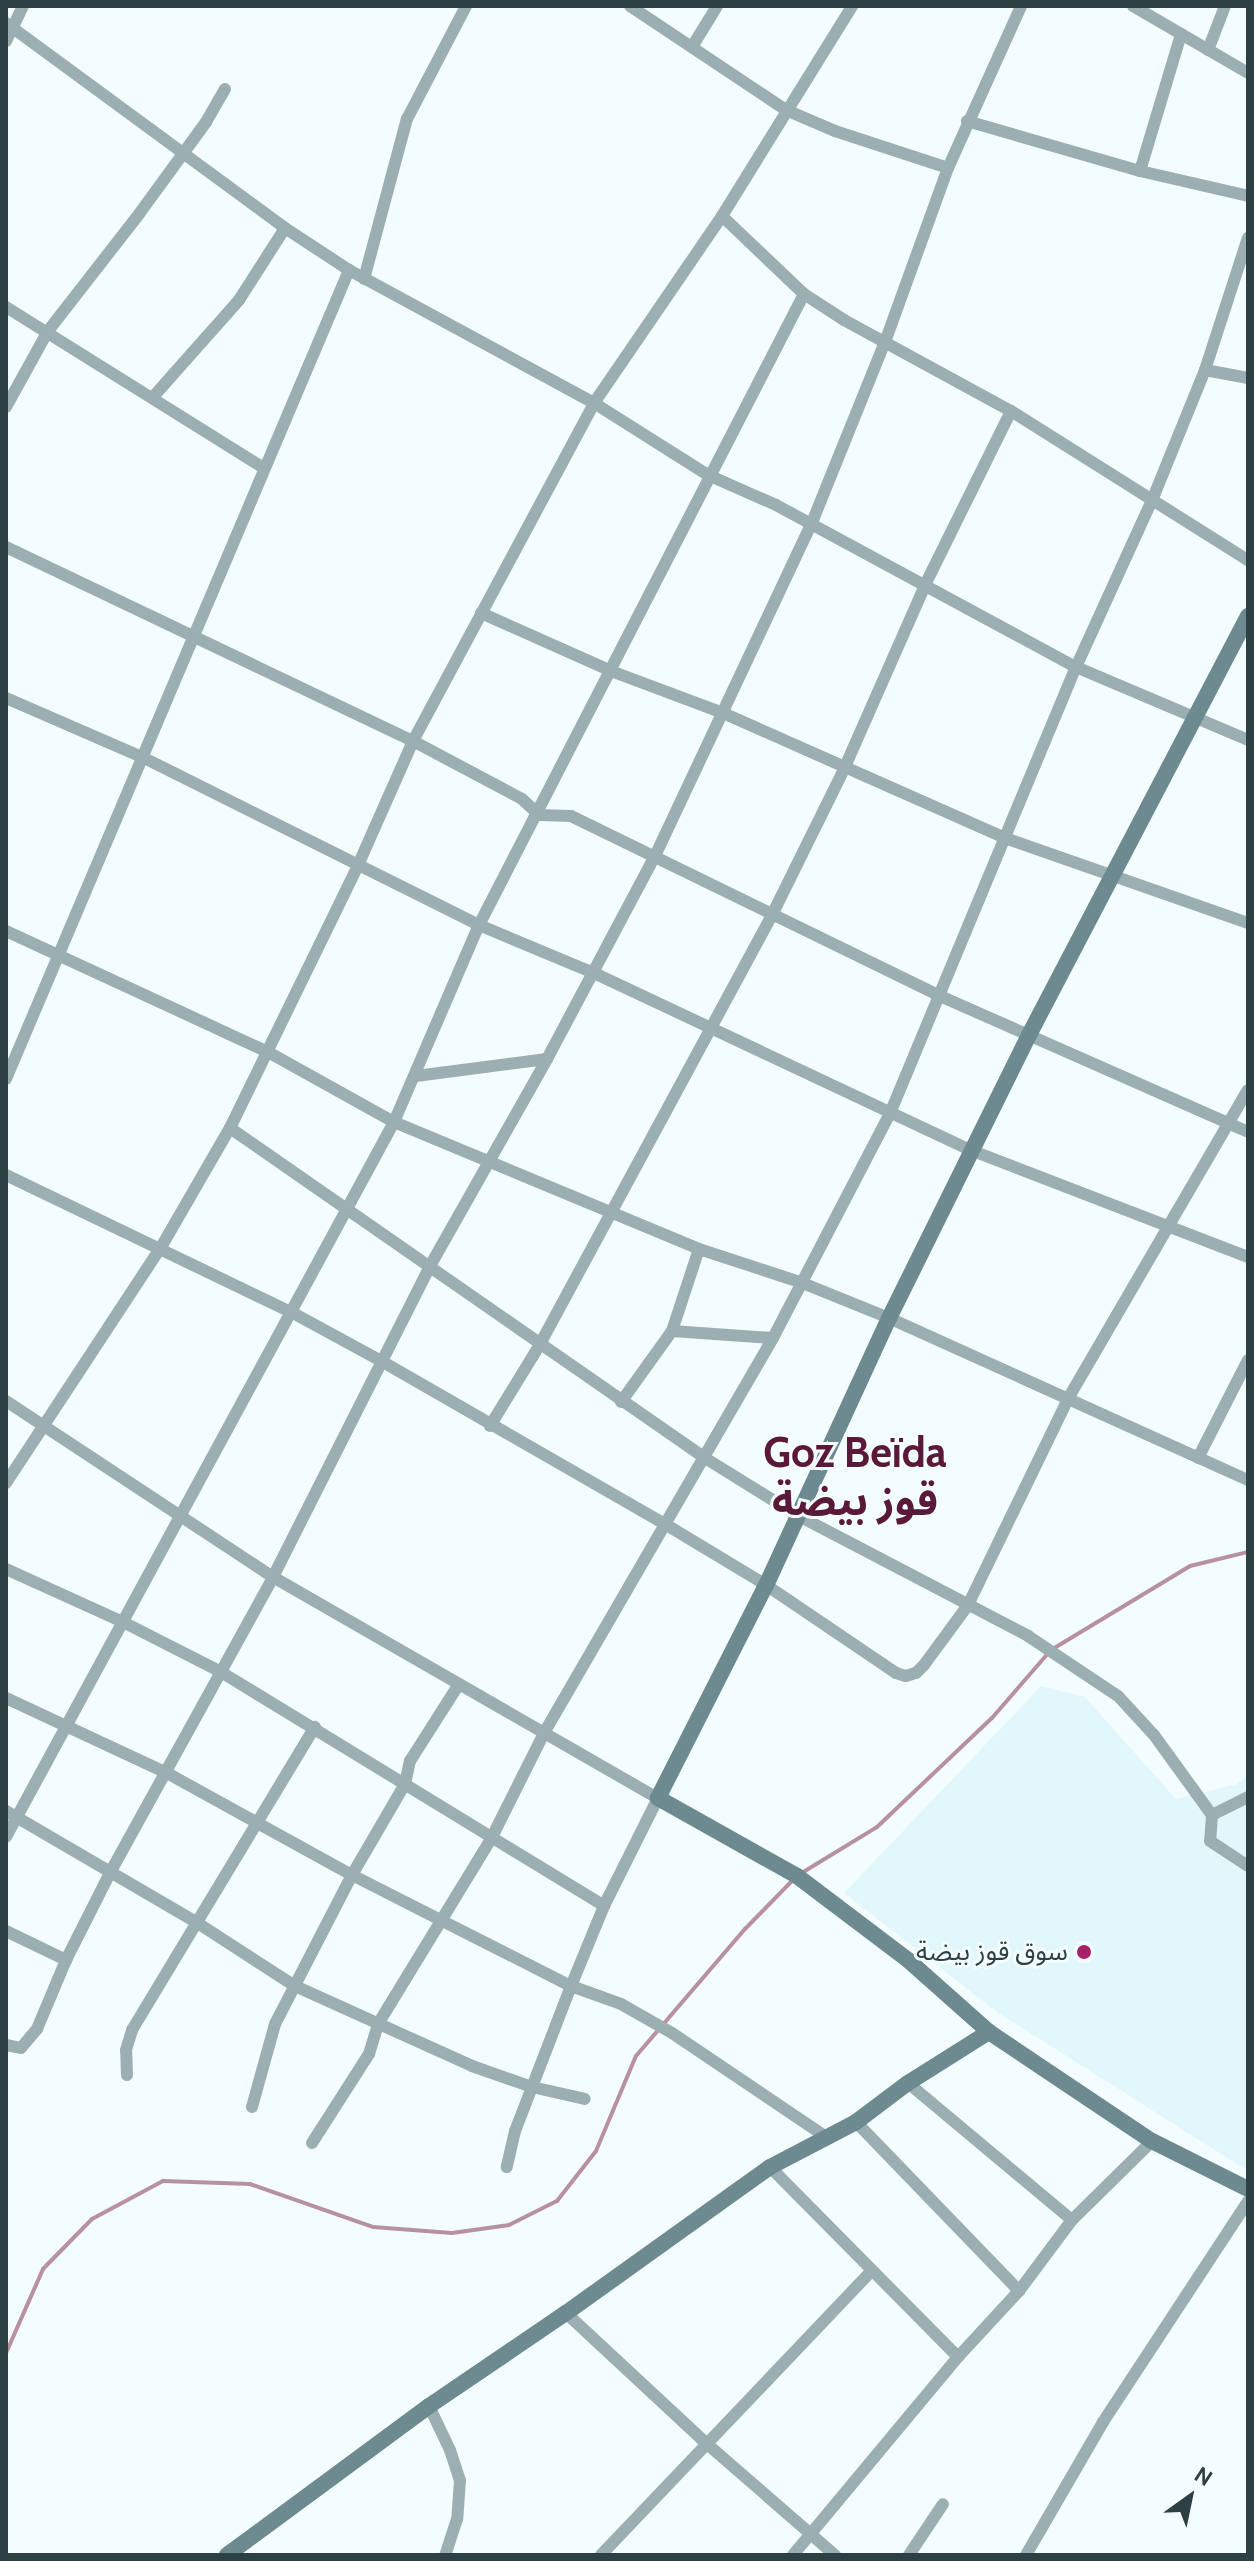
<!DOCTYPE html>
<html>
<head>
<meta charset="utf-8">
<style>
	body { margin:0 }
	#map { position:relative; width:1254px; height:2561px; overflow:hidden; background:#f4fdfe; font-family:Cabin,"Noto Sans Arabic",sans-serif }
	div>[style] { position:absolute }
	.built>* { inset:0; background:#e1f7fb }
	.stream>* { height:4px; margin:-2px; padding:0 2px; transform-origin:2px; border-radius:2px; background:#b8919f }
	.minor>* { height:12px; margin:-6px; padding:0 6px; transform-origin:6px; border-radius:6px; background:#9bafb2 }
	.secondary>* { height:16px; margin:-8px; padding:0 8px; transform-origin:8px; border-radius:8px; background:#6c8a8f }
	.dots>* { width:22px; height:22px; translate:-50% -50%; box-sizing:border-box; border:4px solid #f4fdfe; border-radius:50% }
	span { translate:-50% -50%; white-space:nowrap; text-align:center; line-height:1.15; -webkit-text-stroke:6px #f4fdfe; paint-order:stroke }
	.poi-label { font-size:26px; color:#2d4043 }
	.right { translate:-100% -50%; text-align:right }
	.town-label { font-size:42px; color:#5a1938; font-weight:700 }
	.frame { position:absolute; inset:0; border:8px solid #2d4043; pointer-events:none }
	.north { position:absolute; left:1150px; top:2457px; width:80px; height:80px; -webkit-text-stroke:6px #f4fdfe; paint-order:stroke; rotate:33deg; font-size:22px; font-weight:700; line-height:32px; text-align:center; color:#2d4043 }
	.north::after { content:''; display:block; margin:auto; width:28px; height:36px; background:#2d4043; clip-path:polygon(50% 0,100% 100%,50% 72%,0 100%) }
</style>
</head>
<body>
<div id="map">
	<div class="built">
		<i style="clip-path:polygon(1041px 1686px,1085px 1697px,1176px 1799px,1237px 1784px,1248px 1775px,1248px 2171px,997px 2012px,844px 1893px)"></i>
	</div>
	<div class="stream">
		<i style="left:800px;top:1874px;width:90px;rotate:-31.4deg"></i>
		<i style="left:877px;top:1827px;width:158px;rotate:-43.5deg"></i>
		<i style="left:992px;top:1718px;width:90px;rotate:-49.1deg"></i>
		<i style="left:1051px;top:1650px;width:162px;rotate:-31.1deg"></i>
		<i style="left:1190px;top:1566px;width:60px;rotate:-13.6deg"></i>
		<i style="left:6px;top:2353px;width:92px;rotate:-66.2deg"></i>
		<i style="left:43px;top:2269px;width:70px;rotate:-45.6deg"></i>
		<i style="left:92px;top:2219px;width:81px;rotate:-28.2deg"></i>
		<i style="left:163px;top:2181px;width:87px;rotate:2deg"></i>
		<i style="left:250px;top:2184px;width:130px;rotate:19.3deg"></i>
		<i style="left:373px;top:2227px;width:79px;rotate:4.3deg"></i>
		<i style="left:452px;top:2233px;width:58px;rotate:-8deg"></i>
		<i style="left:509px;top:2225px;width:54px;rotate:-26.6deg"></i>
		<i style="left:557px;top:2201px;width:63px;rotate:-52deg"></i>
		<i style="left:596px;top:2151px;width:103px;rotate:-67.2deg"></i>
		<i style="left:636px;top:2056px;width:167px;rotate:-49.4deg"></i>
		<i style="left:745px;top:1929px;width:69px;rotate:-45.6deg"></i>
	</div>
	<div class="minor">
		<i style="left:630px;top:6px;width:187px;rotate:33.7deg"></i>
		<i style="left:786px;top:110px;width:53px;rotate:23.2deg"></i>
		<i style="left:835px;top:131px;width:119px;rotate:18.1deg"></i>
		<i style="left:1133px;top:6px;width:133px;rotate:30.2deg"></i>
		<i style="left:6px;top:23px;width:346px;rotate:36.3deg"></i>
		<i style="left:285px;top:228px;width:77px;rotate:33.3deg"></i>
		<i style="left:349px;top:270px;width:279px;rotate:28.5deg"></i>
		<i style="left:594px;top:403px;width:135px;rotate:32.3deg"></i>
		<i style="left:708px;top:475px;width:74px;rotate:23.8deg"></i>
		<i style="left:776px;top:505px;width:341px;rotate:28.4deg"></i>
		<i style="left:1076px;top:667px;width:187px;rotate:23deg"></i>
		<i style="left:6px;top:41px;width:39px;rotate:-64deg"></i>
		<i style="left:692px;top:47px;width:48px;rotate:-58.6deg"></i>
		<i style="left:1208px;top:50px;width:47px;rotate:-68.9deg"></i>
		<i style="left:967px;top:121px;width:180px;rotate:16.1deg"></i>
		<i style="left:1140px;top:171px;width:111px;rotate:13deg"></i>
		<i style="left:1140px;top:171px;width:143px;rotate:-73.3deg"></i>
		<i style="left:722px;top:216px;width:113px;rotate:43.6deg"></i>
		<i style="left:804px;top:294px;width:48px;rotate:33deg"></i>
		<i style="left:844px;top:320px;width:190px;rotate:28.6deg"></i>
		<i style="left:1011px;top:411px;width:280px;rotate:32.2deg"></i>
		<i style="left:364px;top:279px;width:166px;rotate:-75deg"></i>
		<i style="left:407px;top:119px;width:127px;rotate:-62.4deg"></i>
		<i style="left:6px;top:307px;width:304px;rotate:32deg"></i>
		<i style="left:1205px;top:370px;width:44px;rotate:10.5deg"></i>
		<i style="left:153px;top:397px;width:130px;rotate:-48.4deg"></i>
		<i style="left:239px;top:300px;width:85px;rotate:-57.4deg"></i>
		<i style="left:6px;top:407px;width:87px;rotate:-61.1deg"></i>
		<i style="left:48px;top:331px;width:148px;rotate:-52.1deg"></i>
		<i style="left:139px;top:214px;width:114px;rotate:-53.9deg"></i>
		<i style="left:206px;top:122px;width:38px;rotate:-60deg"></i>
		<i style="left:6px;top:547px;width:451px;rotate:25.5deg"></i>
		<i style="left:413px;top:741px;width:123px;rotate:28deg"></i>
		<i style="left:522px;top:799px;width:23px;rotate:43deg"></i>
		<i style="left:539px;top:815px;width:32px;rotate:2deg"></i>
		<i style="left:571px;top:816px;width:411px;rotate:26deg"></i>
		<i style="left:940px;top:996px;width:337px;rotate:23.8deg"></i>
		<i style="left:481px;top:613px;width:142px;rotate:24deg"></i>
		<i style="left:611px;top:671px;width:120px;rotate:20.6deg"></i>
		<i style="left:723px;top:713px;width:308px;rotate:23.9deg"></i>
		<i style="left:1005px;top:838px;width:257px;rotate:19.3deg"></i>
		<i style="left:6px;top:698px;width:150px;rotate:23.5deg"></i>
		<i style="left:144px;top:758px;width:374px;rotate:26.5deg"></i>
		<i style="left:479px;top:925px;width:125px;rotate:22.7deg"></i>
		<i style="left:594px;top:973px;width:419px;rotate:25.2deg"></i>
		<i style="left:973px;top:1151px;width:295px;rotate:21.1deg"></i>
		<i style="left:6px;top:931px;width:289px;rotate:24.8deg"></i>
		<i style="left:268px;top:1052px;width:144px;rotate:29.1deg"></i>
		<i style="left:394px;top:1122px;width:330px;rotate:22.6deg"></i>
		<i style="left:699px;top:1249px;width:106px;rotate:18.1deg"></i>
		<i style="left:800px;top:1282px;width:96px;rotate:22deg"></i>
		<i style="left:889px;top:1318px;width:394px;rotate:24.3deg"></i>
		<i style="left:416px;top:1076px;width:132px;rotate:-7.4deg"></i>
		<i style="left:6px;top:1079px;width:879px;rotate:-67.02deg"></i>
		<i style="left:230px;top:1128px;width:578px;rotate:34.79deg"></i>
		<i style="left:705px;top:1458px;width:108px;rotate:31.8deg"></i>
		<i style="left:797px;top:1515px;width:261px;rotate:27.6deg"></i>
		<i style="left:1028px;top:1636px;width:108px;rotate:33.7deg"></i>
		<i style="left:1118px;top:1696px;width:53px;rotate:47.3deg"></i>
		<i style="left:1154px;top:1735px;width:99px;rotate:54.1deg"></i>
		<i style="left:1212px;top:1815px;width:26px;rotate:94deg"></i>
		<i style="left:1210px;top:1841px;width:45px;rotate:33.3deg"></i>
		<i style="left:6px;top:1175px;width:318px;rotate:25.7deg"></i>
		<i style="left:293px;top:1313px;width:102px;rotate:28.6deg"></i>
		<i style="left:383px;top:1362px;width:325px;rotate:29.9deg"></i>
		<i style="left:665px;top:1524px;width:118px;rotate:31.1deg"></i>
		<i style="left:766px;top:1585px;width:157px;rotate:34.1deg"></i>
		<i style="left:896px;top:1673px;width:10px;rotate:17deg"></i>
		<i style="left:906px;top:1676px;width:10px;rotate:-17deg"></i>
		<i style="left:916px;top:1673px;width:11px;rotate:-45deg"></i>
		<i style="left:924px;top:1665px;width:74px;rotate:-53.7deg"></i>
		<i style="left:968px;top:1605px;width:231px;rotate:-64.1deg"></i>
		<i style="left:1069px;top:1397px;width:355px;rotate:-59.8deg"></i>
		<i style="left:672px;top:1331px;width:101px;rotate:4deg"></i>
		<i style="left:6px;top:1401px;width:320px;rotate:33.4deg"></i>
		<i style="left:273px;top:1577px;width:444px;rotate:29.9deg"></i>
		<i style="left:658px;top:1798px;width:121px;rotate:116.6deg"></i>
		<i style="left:604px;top:1906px;width:87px;rotate:112.4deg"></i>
		<i style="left:571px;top:1986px;width:155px;rotate:111.1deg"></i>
		<i style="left:515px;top:2131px;width:37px;rotate:103deg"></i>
		<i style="left:621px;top:1402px;width:87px;rotate:-54.3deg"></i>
		<i style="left:672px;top:1331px;width:86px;rotate:-71.8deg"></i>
		<i style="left:490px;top:1426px;width:94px;rotate:-58.5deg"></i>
		<i style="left:539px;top:1346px;width:490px;rotate:-61.6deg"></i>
		<i style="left:772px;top:915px;width:163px;rotate:-63.7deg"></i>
		<i style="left:844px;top:769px;width:201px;rotate:-66.2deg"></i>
		<i style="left:925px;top:585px;width:194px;rotate:-63.7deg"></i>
		<i style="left:1198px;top:1458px;width:110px;rotate:-63deg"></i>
		<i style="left:6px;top:1483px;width:280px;rotate:-56.7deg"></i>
		<i style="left:160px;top:1249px;width:140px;rotate:-60deg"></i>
		<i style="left:230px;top:1128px;width:295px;rotate:-64deg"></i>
		<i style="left:359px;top:863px;width:133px;rotate:-66.1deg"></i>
		<i style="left:413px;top:741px;width:383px;rotate:-61.8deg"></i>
		<i style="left:594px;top:403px;width:227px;rotate:-55.6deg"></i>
		<i style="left:722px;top:216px;width:247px;rotate:-58.2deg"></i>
		<i style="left:6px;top:1569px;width:128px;rotate:24.4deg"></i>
		<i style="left:123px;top:1622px;width:110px;rotate:27deg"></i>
		<i style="left:221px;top:1672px;width:449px;rotate:31.4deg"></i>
		<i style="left:6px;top:1698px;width:178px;rotate:25deg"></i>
		<i style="left:167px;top:1773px;width:211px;rotate:28.9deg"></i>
		<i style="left:352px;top:1875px;width:246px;rotate:26.9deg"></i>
		<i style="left:571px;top:1986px;width:53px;rotate:19.8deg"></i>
		<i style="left:621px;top:2004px;width:59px;rotate:29.6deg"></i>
		<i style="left:672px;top:2033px;width:186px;rotate:34deg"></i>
		<i style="left:6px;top:1811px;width:220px;rotate:30.3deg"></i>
		<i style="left:196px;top:1922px;width:118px;rotate:32.9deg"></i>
		<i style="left:295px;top:1986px;width:194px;rotate:24.3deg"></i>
		<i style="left:472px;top:2066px;width:64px;rotate:19.3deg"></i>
		<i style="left:532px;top:2087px;width:54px;rotate:12.8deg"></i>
		<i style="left:1212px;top:1815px;width:40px;rotate:-26.6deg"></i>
		<i style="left:6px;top:1837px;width:813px;rotate:-61.51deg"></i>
		<i style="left:394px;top:1122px;width:215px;rotate:-66.7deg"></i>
		<i style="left:479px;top:925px;width:710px;rotate:-62.75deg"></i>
		<i style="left:6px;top:1931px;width:67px;rotate:25.8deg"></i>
		<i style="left:6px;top:2045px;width:15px;rotate:11deg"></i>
		<i style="left:21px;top:2048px;width:25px;rotate:-50deg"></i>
		<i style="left:37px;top:2029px;width:75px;rotate:-67.2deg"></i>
		<i style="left:66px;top:1960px;width:100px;rotate:-63.2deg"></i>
		<i style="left:111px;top:1871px;width:336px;rotate:-61.1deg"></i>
		<i style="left:273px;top:1577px;width:348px;rotate:-63.2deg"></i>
		<i style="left:430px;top:1266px;width:238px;rotate:-60.5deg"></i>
		<i style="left:547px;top:1059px;width:230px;rotate:-62deg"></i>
		<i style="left:655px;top:856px;width:366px;rotate:-64.8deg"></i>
		<i style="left:811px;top:525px;width:197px;rotate:-68deg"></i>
		<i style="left:885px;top:342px;width:185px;rotate:-70.1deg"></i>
		<i style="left:948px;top:168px;width:178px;rotate:-65.7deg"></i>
		<i style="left:127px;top:2075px;width:25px;rotate:-92deg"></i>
		<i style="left:126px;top:2050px;width:21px;rotate:-73deg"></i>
		<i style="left:132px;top:2030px;width:354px;rotate:-58.9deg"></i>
		<i style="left:908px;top:2083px;width:214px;rotate:39.9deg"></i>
		<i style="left:252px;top:2107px;width:86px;rotate:-74.5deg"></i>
		<i style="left:275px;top:2024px;width:168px;rotate:-62.7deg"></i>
		<i style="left:352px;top:1875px;width:105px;rotate:-59.8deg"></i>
		<i style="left:405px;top:1784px;width:24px;rotate:-78deg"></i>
		<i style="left:410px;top:1761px;width:91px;rotate:-57.5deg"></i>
		<i style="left:856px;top:2122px;width:235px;rotate:46deg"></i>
		<i style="left:312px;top:2143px;width:106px;rotate:-57.4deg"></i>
		<i style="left:369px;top:2054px;width:31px;rotate:-73deg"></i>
		<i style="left:378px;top:2024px;width:217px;rotate:-58.6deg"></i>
		<i style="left:491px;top:1839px;width:119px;rotate:-63.4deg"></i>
		<i style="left:544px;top:1733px;width:457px;rotate:-59.9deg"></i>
		<i style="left:773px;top:1338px;width:256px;rotate:-62.5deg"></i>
		<i style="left:891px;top:1111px;width:481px;rotate:-67.4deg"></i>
		<i style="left:1076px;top:667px;width:186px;rotate:-65.5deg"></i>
		<i style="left:1153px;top:498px;width:138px;rotate:-67.9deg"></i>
		<i style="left:1205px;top:370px;width:139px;rotate:-72deg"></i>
		<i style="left:770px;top:2167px;width:267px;rotate:45.3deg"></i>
		<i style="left:566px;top:2313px;width:191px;rotate:42.9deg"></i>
		<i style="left:706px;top:2443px;width:171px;rotate:41deg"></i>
		<i style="left:429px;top:2406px;width:49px;rotate:64.5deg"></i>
		<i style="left:450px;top:2450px;width:32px;rotate:72deg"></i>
		<i style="left:460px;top:2480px;width:39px;rotate:94deg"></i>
		<i style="left:457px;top:2519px;width:38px;rotate:108deg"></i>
		<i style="left:601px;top:2555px;width:393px;rotate:-46.4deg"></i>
		<i style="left:793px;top:2555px;width:258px;rotate:-50.2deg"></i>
		<i style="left:958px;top:2357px;width:90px;rotate:-47.3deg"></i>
		<i style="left:1019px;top:2291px;width:89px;rotate:-53.3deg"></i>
		<i style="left:1072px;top:2220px;width:112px;rotate:-44.6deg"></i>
		<i style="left:909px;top:2555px;width:61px;rotate:-56.3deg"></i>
		<i style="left:1026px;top:2555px;width:154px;rotate:-59.9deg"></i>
		<i style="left:1103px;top:2422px;width:264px;rotate:-56.7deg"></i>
	</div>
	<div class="secondary">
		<i style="left:1248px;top:616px;width:473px;rotate:117.6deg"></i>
		<i style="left:1029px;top:1035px;width:316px;rotate:116.3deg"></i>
		<i style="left:889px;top:1318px;width:294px;rotate:114.7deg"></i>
		<i style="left:766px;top:1585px;width:239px;rotate:116.9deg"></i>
		<i style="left:658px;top:1798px;width:159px;rotate:29.3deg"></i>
		<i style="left:797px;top:1876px;width:139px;rotate:37.1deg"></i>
		<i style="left:908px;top:1960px;width:108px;rotate:41.6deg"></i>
		<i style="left:989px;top:2032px;width:196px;rotate:33.8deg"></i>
		<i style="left:1152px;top:2141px;width:107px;rotate:26.6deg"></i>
		<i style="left:227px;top:2555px;width:251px;rotate:-36.4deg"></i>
		<i style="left:429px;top:2406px;width:166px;rotate:-34.2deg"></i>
		<i style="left:566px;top:2313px;width:251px;rotate:-35.6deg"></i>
		<i style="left:770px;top:2167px;width:97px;rotate:-27.6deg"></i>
		<i style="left:856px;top:2122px;width:65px;rotate:-36.9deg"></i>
		<i style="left:908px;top:2083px;width:96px;rotate:-32.2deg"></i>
	</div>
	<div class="dots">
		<i style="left:1084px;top:1952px;background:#a82067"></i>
	</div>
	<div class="poi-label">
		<span class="right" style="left:1068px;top:1952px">سوق قوز بيضة</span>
	</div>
	<div class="town-label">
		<span style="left:855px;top:1476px">Goz Beïda<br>قوز بيضة</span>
	</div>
	<div class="frame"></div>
	<div class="north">N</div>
</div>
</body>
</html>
